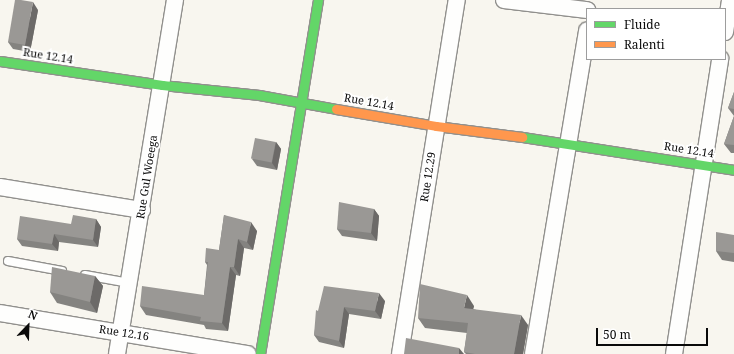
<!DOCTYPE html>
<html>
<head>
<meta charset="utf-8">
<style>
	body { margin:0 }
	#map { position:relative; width:734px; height:354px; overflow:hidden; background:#f8f6ef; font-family:"Noto Serif",serif }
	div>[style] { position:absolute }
	.roads { filter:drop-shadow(1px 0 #91908d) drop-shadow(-1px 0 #91908d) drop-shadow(0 1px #91908d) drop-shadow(0 -1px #91908d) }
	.lane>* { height:8px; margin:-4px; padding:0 4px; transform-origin:4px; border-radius:4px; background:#fefefd }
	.street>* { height:16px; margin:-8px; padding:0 8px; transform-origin:8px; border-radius:8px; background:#fefefd }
	.fast>* { height:9px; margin:-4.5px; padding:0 4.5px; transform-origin:4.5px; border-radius:4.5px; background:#63d668 }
	.slow>* { height:9px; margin:-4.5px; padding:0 4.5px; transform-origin:4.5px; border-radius:4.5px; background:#ff974d }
	.wall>* { inset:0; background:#848380 }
	.shaded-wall>* { inset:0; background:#6c6a68 }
	.building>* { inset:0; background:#9a9895; transform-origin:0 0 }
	span { translate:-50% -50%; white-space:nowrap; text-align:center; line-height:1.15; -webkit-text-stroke:4px #fff; paint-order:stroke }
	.street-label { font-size:11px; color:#0a0a0a }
	.legend { position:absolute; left:586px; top:8px; width:140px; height:52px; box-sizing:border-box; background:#fff; border:1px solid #9d9d9d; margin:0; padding:5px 7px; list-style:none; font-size:12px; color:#0a0a0a }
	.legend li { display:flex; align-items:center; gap:8px; height:20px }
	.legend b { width:20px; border:1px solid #9d9d9d }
	.north { position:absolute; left:8px; top:306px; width:40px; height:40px; -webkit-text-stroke:3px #fff; paint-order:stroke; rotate:23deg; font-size:11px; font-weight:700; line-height:16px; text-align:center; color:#0a0a0a }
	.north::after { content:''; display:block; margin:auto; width:14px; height:18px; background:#0a0a0a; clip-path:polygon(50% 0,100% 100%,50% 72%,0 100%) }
	.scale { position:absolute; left:596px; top:328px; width:112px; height:18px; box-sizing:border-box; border:2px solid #0a0a0a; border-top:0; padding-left:5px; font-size:12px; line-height:14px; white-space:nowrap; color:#0a0a0a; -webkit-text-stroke:3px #fff; paint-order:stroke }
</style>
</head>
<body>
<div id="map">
	<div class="roads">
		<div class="lane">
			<i style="left:8px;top:261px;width:55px;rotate:10.5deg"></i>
			<i style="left:85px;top:275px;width:45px;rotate:10.3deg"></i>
		</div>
		<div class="street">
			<i style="left:504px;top:0;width:84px;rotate:6.9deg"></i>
			<i style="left:725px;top:32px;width:32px;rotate:-81deg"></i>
			<i style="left:0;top:187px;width:144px;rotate:9.2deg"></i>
			<i style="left:0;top:313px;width:251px;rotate:9.4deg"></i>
			<i style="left:117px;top:354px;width:359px;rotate:-80.7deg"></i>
			<i style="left:400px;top:354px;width:359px;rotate:-80.9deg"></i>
			<i style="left:533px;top:354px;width:328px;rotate:-80.5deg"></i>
			<i style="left:674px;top:354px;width:299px;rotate:-81.1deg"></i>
		</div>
		<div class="fast">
			<i style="left:0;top:61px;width:164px;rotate:8.4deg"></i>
			<i style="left:162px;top:85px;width:98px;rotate:5.9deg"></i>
			<i style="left:259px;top:95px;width:78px;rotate:10.3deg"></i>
			<i style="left:522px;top:137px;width:215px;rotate:8.8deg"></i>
			<i style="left:260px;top:354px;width:359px;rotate:-80.7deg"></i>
		</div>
		<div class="slow">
			<i style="left:336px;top:109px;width:101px;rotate:9.6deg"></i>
			<i style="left:436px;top:126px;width:87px;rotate:7.3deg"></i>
		</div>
	</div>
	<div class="wall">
		<i style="clip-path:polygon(38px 10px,30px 52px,13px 49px,8px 42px)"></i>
		<i style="clip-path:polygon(734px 92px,734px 153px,731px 153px,724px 144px,734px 116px,728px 108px)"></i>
		<i style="clip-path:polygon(276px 142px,281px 149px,277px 170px,257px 166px,252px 159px)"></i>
		<i style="clip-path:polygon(374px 209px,379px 216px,377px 241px,342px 236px,337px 229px)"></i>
		<i style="clip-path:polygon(224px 215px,257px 231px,253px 250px,244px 248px,240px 276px,236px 275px,228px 331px,206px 329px,204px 325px,146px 315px,140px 306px,204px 295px,207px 265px,205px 262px,219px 250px)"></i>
		<i style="clip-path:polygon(96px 219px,101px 227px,98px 247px,59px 242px,58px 251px,22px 246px,17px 239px,71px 224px)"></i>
		<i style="clip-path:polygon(734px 235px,734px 262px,722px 260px,716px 251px)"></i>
		<i style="clip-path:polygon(95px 276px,103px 286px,97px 313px,57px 303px,50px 292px)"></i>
		<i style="clip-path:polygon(385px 301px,381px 319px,349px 314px,344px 348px,319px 342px,314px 335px,318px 311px)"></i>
		<i style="clip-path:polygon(474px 306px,473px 309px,528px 325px,523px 354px,466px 354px,464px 352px,467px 333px,425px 328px,418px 318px)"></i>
	</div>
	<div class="shaded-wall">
		<i style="clip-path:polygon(33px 2px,38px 10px,30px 52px,25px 45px)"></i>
		<i style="clip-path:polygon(276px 142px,281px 149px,277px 170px,272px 163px)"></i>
		<i style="clip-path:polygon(374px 209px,379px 216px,377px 241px,371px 233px)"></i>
		<i style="clip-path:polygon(96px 219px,101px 227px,98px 247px,93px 240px)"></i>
		<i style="clip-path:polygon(251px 222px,257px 231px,253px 250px,247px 242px)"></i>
		<i style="clip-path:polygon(54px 234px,59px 242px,58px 251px,52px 244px)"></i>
		<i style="clip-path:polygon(238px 239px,244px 248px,240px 276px,234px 267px)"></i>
		<i style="clip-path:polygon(230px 267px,236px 275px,228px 331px,222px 323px)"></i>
		<i style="clip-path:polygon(95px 276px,103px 286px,97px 313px,90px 302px)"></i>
		<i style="clip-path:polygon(379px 293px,385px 301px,381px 319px,375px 311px)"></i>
		<i style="clip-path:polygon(467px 295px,474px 306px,471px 318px,464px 308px)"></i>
		<i style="clip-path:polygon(344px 307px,349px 314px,344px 348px,339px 341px)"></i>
		<i style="clip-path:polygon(521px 315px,528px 325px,523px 354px,514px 354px)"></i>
		<i style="clip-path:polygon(459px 348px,464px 354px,459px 354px)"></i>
	</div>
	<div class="building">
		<i style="clip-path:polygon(15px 0,21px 0,33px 2px,25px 45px,8px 42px)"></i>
		<i style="clip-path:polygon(734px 92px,734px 109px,728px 108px)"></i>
		<i style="clip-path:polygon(734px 116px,734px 145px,724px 144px)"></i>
		<i style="left:255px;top:138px;width:21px;height:21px;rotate:11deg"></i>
		<i style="clip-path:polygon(339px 202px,374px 209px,371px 233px,337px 229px)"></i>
		<i style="clip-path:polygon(73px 215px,96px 219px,93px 240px,54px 234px,52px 244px,17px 239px,20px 216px,71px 224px)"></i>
		<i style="clip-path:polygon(224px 215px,251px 222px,247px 242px,238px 239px,234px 267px,230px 267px,222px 323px,200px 321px,201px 317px,140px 306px,142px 286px,204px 295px,208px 262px,205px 262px,206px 248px,219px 250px)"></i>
		<i style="clip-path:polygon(716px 232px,734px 235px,734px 253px,716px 251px)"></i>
		<i style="clip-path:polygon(52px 267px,95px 276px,90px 302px,50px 292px)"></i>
		<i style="clip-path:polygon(420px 284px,467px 295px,464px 308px,521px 315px,514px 354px,475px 354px,464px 352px,468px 323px,418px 318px)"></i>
		<i style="clip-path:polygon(324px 286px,379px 293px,375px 311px,344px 307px,339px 341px,314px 335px,316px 310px,318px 311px)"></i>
		<i style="clip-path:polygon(406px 338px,459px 348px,459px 354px,404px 354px)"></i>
	</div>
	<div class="street-label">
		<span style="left:48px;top:56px;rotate:9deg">Rue 12.14</span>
		<span style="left:369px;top:102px;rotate:10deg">Rue 12.14</span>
		<span style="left:689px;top:150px;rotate:9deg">Rue 12.14</span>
		<span style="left:147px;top:177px;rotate:-81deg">Rue Gul Woeega</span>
		<span style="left:428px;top:177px;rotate:-81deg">Rue 12.29</span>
		<span style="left:124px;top:333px;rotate:9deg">Rue 12.16</span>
	</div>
	<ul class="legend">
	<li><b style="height:5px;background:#63d668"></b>Fluide</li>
	<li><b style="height:5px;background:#ff974d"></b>Ralenti</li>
	</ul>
	<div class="north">N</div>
	<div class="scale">50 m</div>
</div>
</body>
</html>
